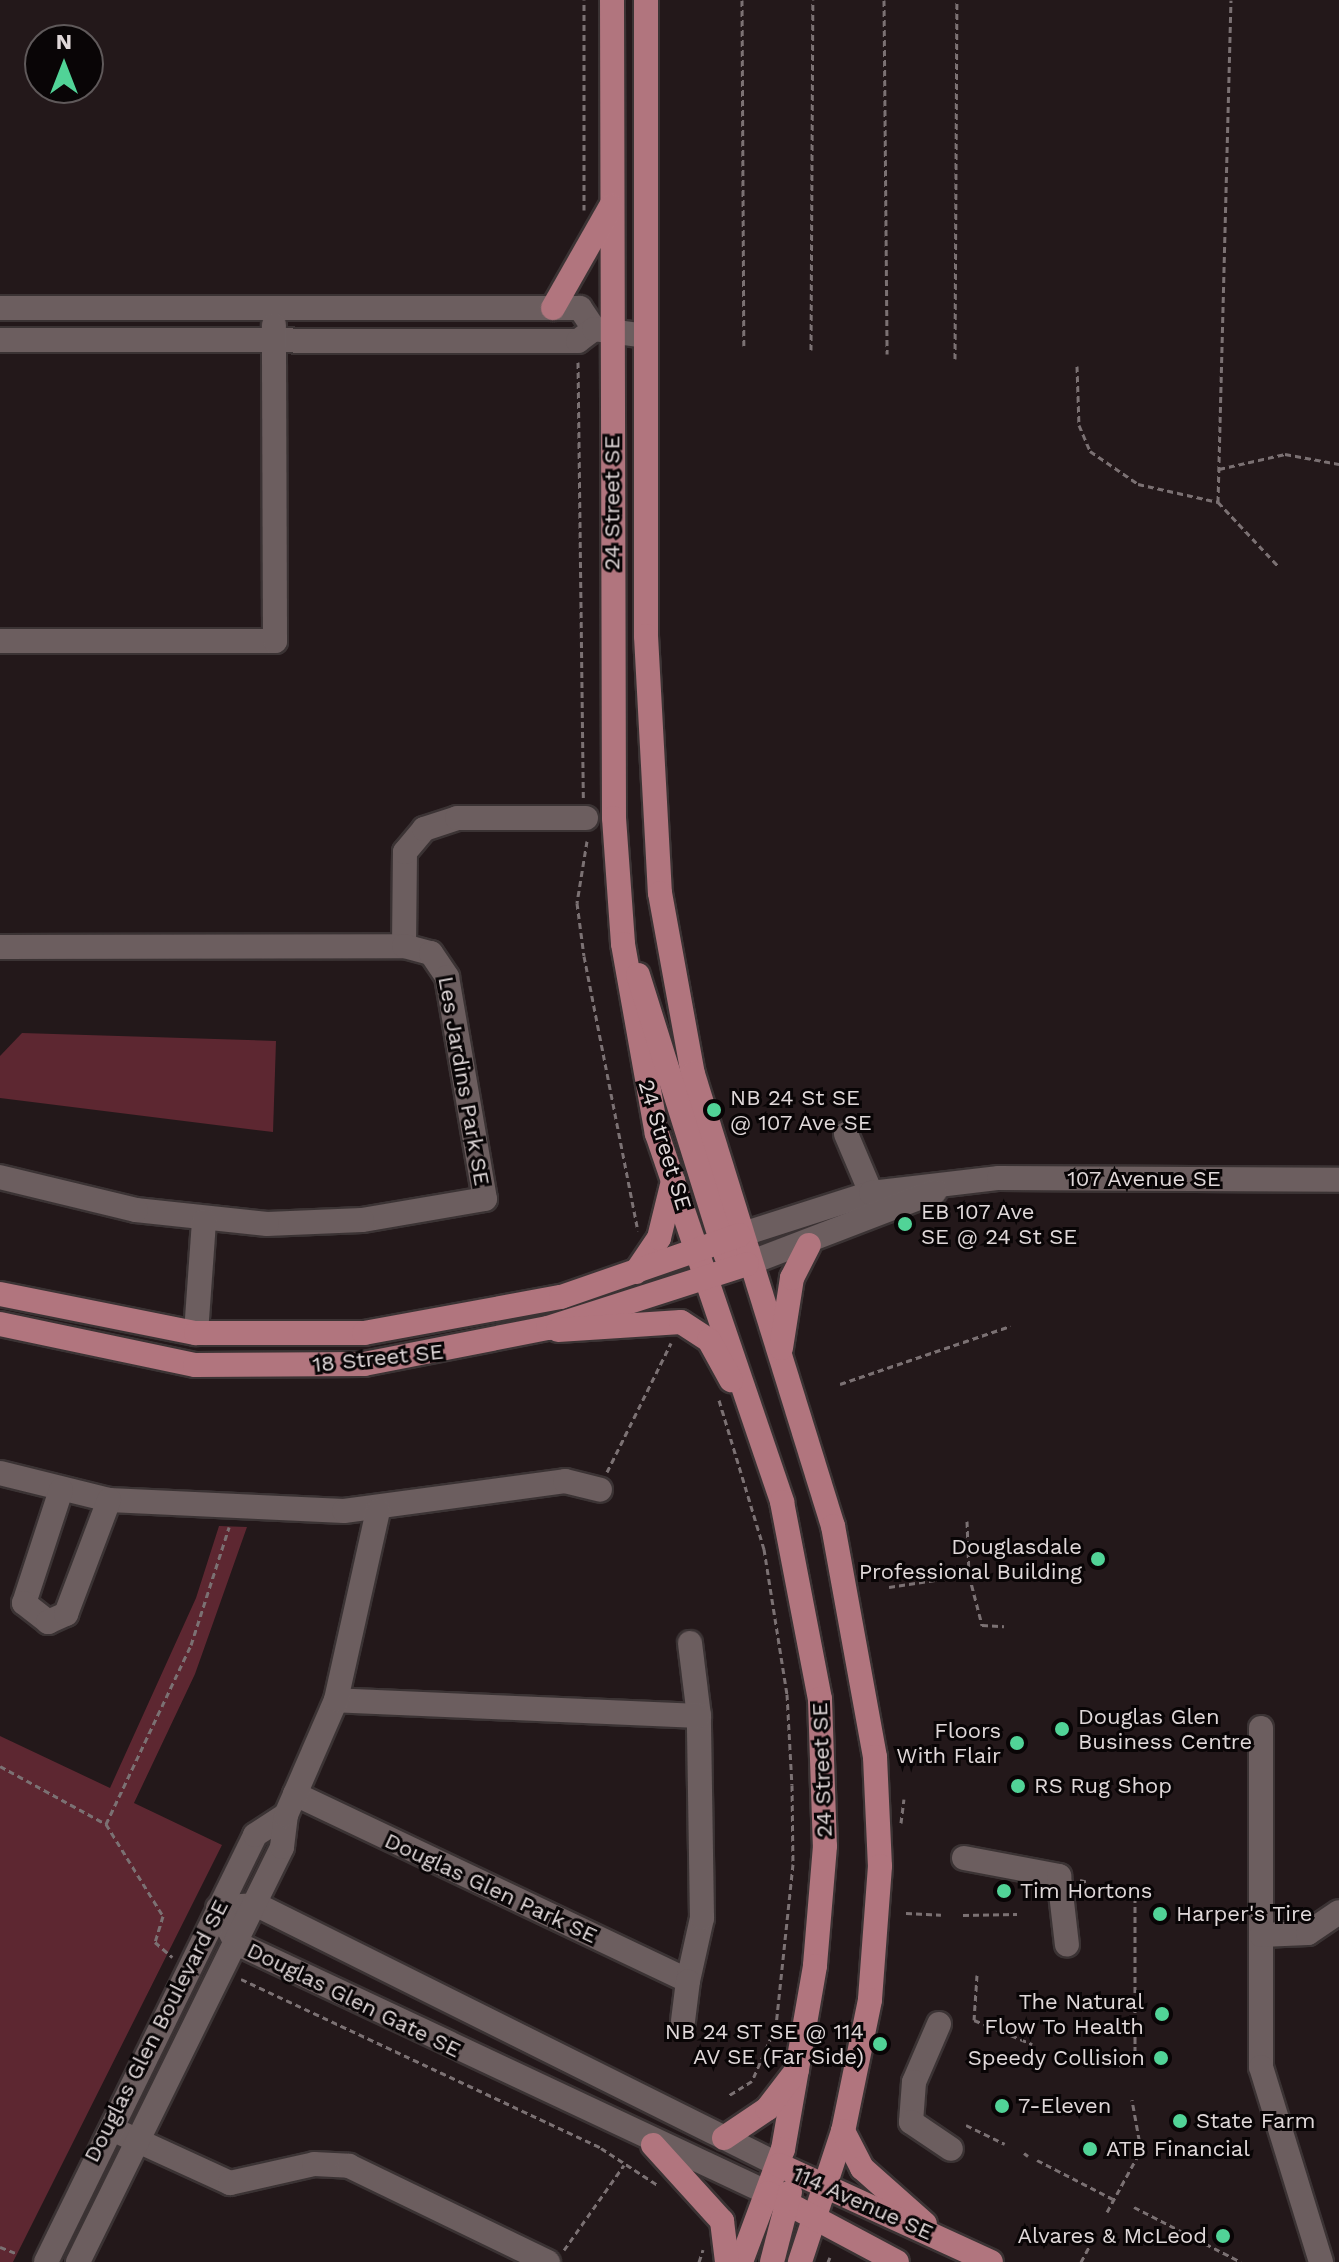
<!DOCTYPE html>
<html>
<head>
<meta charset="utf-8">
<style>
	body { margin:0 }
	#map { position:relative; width:1339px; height:2262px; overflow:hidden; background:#23181a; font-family:"Work Sans",sans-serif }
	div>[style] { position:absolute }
	.green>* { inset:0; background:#5d2731 }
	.path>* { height:3px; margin-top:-1.5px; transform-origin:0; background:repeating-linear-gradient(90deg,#7b7173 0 6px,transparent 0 10px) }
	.roads { filter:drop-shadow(2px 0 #3b3334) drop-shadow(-2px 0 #3b3334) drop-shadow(0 2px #3b3334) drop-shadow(0 -2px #3b3334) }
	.minor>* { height:24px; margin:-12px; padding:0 12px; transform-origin:12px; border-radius:12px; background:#6c5e5f }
	.major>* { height:24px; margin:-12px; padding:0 12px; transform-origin:12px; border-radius:12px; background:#b1757e }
	.dots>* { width:22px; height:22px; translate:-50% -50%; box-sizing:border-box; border:4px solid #090506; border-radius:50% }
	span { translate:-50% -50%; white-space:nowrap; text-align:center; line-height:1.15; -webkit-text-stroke:6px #090506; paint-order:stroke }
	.street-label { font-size:22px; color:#e0d8d9 }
	.poi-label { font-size:22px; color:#e0d8d9 }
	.left { translate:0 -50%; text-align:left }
	.right { translate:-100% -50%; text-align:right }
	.north { position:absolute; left:24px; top:24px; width:80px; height:80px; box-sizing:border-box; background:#090506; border:2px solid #5f595a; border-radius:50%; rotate:0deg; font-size:22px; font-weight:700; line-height:32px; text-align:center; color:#e0d8d9 }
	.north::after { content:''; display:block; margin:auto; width:28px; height:36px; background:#51d397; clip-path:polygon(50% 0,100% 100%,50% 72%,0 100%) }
</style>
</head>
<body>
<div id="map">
	<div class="green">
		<i style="clip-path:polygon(22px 1033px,276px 1041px,273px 1132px,0 1098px,0 1056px)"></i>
		<i style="clip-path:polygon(219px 1526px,247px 1527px,195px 1674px,134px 1803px,222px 1845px,13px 2262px,0 2262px,0 1736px,110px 1788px,196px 1598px)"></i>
	</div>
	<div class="path">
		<i style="left:742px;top:0;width:346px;rotate:89.7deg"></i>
		<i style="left:884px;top:0;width:354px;rotate:89.5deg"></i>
		<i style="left:584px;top:210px;width:210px;rotate:-90deg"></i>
		<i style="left:811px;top:350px;width:350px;rotate:-89.7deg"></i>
		<i style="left:955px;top:359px;width:359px;rotate:-89.7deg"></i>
		<i style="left:578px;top:362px;width:436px;rotate:89.3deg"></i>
		<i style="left:1077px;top:366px;width:59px;rotate:88.1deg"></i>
		<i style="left:1079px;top:425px;width:28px;rotate:67deg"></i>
		<i style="left:1090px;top:451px;width:58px;rotate:34.5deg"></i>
		<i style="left:1138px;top:484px;width:82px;rotate:12.7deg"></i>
		<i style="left:1218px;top:502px;width:88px;rotate:46.8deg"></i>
		<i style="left:1219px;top:469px;width:68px;rotate:-12.8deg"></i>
		<i style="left:1285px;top:454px;width:55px;rotate:10.5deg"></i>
		<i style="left:1218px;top:502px;width:502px;rotate:-88.52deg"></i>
		<i style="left:587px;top:841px;width:63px;rotate:99.2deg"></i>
		<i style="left:577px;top:903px;width:53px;rotate:82.5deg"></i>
		<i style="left:584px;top:956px;width:280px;rotate:78.9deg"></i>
		<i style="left:840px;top:1384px;width:180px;rotate:-18.8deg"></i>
		<i style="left:719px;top:1400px;width:156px;rotate:73.2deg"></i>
		<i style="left:764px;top:1549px;width:147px;rotate:81deg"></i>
		<i style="left:787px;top:1694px;width:91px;rotate:86.9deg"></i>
		<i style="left:792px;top:1785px;width:79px;rotate:89.3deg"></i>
		<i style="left:793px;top:1864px;width:163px;rotate:96deg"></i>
		<i style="left:776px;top:2026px;width:60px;rotate:113.6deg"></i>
		<i style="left:752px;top:2081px;width:28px;rotate:148deg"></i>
		<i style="left:607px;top:1472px;width:144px;rotate:-63.6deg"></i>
		<i style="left:967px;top:1521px;width:54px;rotate:87.9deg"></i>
		<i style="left:969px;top:1575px;width:52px;rotate:75.4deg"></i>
		<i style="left:982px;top:1625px;width:22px;rotate:3deg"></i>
		<i style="left:889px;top:1587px;width:80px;rotate:-8.6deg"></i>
		<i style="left:0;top:1766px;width:121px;rotate:28.7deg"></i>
		<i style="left:106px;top:1824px;width:108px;rotate:58.2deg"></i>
		<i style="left:163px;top:1916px;width:27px;rotate:107deg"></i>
		<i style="left:155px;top:1942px;width:23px;rotate:41deg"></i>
		<i style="left:901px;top:1823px;width:24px;rotate:-83deg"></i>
		<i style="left:106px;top:1824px;width:198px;rotate:-64.6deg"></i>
		<i style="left:191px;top:1645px;width:124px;rotate:-72.1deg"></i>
		<i style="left:1080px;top:1880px;width:8px;rotate:14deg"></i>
		<i style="left:1115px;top:1890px;width:21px;rotate:19deg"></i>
		<i style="left:1135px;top:1897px;width:168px;rotate:90deg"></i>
		<i style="left:1135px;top:2065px;width:17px;rotate:180deg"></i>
		<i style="left:906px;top:1913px;width:35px;rotate:3deg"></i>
		<i style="left:963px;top:1915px;width:54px;rotate:-1.1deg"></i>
		<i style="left:977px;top:1975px;width:45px;rotate:93.8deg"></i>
		<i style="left:974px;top:2020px;width:63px;rotate:22.5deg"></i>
		<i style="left:241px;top:1979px;width:398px;rotate:25.1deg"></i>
		<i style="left:601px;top:2148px;width:69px;rotate:33.2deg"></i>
		<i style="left:1055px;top:2053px;width:33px;rotate:23deg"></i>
		<i style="left:966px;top:2125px;width:43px;rotate:26deg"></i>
		<i style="left:1024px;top:2153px;width:5px;rotate:37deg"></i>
		<i style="left:1037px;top:2160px;width:85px;rotate:27.2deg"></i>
		<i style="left:1134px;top:2207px;width:120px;rotate:27.2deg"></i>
		<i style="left:1107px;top:2212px;width:71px;rotate:-61.3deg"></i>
		<i style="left:1141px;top:2150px;width:51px;rotate:-100.2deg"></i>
		<i style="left:0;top:2247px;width:19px;rotate:21deg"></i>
		<i style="left:564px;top:2250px;width:104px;rotate:-54.8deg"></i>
		<i style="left:699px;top:2262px;width:13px;rotate:-72deg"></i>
		<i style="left:828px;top:2262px;width:5px;rotate:-68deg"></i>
		<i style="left:1081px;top:2262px;width:27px;rotate:-62deg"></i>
	</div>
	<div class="roads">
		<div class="minor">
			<i style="left:0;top:308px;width:580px"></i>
			<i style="left:580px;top:308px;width:25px;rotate:56deg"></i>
			<i style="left:0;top:340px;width:578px;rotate:0.1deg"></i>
			<i style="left:578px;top:341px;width:20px;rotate:-37deg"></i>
			<i style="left:594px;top:329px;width:52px;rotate:7.7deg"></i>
			<i style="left:0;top:641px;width:275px"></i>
			<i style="left:275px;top:641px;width:316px;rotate:-90.2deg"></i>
			<i style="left:404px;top:946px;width:94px;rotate:-89.4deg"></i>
			<i style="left:405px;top:852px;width:30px;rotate:-50deg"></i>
			<i style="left:424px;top:829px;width:35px;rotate:-18deg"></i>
			<i style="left:457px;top:818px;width:129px"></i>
			<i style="left:0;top:947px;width:404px;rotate:-0.1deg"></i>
			<i style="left:404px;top:946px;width:28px;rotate:15deg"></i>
			<i style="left:431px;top:953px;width:29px;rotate:56deg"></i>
			<i style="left:447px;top:977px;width:225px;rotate:80.3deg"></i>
			<i style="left:485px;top:1199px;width:125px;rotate:170.3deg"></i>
			<i style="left:362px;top:1220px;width:95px;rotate:177.6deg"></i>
			<i style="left:267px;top:1224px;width:132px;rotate:-173.9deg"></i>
			<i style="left:136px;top:1210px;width:140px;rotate:-166.4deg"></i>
			<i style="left:846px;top:1134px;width:64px;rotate:67deg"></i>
			<i style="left:740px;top:1235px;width:138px;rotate:-17.8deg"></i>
			<i style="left:871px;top:1193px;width:129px;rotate:-6.7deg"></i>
			<i style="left:999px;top:1178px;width:340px;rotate:0.3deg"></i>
			<i style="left:747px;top:1264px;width:201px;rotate:-21deg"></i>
			<i style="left:196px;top:1333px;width:112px;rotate:-85.9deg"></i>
			<i style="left:0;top:1473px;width:112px;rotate:13.9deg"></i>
			<i style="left:109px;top:1500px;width:235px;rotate:2.7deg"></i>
			<i style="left:344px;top:1511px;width:223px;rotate:-7.7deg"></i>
			<i style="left:565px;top:1481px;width:36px;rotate:14deg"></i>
			<i style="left:61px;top:1490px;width:119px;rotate:108.1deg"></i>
			<i style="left:24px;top:1603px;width:31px;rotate:38deg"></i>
			<i style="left:48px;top:1622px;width:20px;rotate:-24deg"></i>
			<i style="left:66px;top:1614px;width:122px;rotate:-69.3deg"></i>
			<i style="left:690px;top:1643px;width:74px;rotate:83deg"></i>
			<i style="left:1261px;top:1728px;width:339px;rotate:90deg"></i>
			<i style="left:1261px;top:2067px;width:204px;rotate:72.9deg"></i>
			<i style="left:295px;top:1794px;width:435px;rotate:25.4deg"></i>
			<i style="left:688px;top:1981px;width:65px;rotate:-77.5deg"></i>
			<i style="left:702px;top:1918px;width:202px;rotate:-90.9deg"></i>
			<i style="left:699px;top:1716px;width:363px;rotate:-177.5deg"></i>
			<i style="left:964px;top:1858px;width:97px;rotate:10.7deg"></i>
			<i style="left:1059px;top:1876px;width:69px;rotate:83.4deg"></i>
			<i style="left:241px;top:1906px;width:16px;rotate:-4deg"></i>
			<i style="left:257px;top:1905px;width:583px;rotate:26.48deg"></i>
			<i style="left:218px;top:1908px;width:39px;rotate:63deg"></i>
			<i style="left:236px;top:1943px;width:588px;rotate:25.17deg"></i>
			<i style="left:1261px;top:1935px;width:47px;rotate:-2.4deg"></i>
			<i style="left:1308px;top:1933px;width:37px;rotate:-34deg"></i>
			<i style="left:683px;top:2021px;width:40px;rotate:-82.9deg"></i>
			<i style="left:939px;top:2024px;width:63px;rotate:113.3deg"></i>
			<i style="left:914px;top:2082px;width:40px;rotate:94.3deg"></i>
			<i style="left:911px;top:2122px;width:48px;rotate:34deg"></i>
			<i style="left:123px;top:2134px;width:118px;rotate:24.6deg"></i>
			<i style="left:230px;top:2183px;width:86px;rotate:-12.7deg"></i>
			<i style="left:314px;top:2164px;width:35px;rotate:3deg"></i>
			<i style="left:349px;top:2166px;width:221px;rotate:25.8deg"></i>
			<i style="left:46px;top:2262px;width:475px;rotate:-63.9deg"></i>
			<i style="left:255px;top:1835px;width:37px;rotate:-33deg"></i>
			<i style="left:78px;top:2262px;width:462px;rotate:-63.8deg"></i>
			<i style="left:282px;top:1847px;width:32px;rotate:-83deg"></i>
			<i style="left:286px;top:1815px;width:125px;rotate:-66.5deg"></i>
			<i style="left:336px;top:1700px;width:194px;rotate:-77.5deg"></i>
		</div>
		<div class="major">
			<i style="left:612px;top:0;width:818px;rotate:89.86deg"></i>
			<i style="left:614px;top:818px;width:126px;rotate:85.9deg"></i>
			<i style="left:623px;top:944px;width:193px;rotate:79.9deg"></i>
			<i style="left:657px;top:1134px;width:389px;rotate:71.2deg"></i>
			<i style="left:782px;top:1502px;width:201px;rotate:79.1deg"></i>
			<i style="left:820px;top:1699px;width:147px;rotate:88.1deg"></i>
			<i style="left:825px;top:1846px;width:120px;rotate:94.8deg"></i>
			<i style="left:815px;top:1966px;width:186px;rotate:99.9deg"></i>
			<i style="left:783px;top:2149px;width:121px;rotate:110.4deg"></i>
			<i style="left:646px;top:0;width:636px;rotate:90deg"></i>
			<i style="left:646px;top:636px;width:257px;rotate:86.9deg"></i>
			<i style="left:660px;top:893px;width:184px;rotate:79.7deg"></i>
			<i style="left:693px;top:1074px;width:473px;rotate:72.8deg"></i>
			<i style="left:833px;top:1526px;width:235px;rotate:79.7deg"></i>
			<i style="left:875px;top:1757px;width:109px;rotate:87.4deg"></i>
			<i style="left:880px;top:1866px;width:134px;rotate:94.3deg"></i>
			<i style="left:870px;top:2000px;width:134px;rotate:101.6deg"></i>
			<i style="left:843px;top:2131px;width:138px;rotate:108.2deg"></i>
			<i style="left:553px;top:308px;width:117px;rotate:-60.4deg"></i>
			<i style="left:638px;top:975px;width:294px;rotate:72.6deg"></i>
			<i style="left:636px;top:1272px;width:41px;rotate:-55.9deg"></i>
			<i style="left:659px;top:1238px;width:59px;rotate:-76.2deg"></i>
			<i style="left:0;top:1294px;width:200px;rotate:11.3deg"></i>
			<i style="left:196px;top:1333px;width:168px"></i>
			<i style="left:364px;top:1333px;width:200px;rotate:-10.4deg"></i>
			<i style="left:561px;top:1297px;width:189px;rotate:-19.1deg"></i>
			<i style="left:0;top:1324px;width:199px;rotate:11.9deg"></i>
			<i style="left:195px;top:1365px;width:169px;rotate:-0.3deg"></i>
			<i style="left:364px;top:1364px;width:187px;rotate:-11.1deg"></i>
			<i style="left:548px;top:1328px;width:209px;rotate:-17.8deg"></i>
			<i style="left:558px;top:1330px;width:123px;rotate:-3.7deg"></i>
			<i style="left:681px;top:1322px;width:33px;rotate:33deg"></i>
			<i style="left:709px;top:1340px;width:46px;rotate:61.2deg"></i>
			<i style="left:781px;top:1348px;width:71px;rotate:-81.1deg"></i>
			<i style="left:792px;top:1278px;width:37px;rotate:-63deg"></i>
			<i style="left:843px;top:2131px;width:42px;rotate:62.8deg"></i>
			<i style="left:862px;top:2168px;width:84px;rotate:41.6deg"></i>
			<i style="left:724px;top:2138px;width:52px;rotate:-34deg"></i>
			<i style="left:767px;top:2109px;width:49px;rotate:-52.4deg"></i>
			<i style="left:653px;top:2145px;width:103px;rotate:47.8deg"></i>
			<i style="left:722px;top:2221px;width:41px;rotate:83deg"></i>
			<i style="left:779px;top:2165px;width:233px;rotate:24.6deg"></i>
			<i style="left:768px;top:2193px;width:146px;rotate:28.1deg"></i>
			<i style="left:772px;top:2262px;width:72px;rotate:-75.6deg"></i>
		</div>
	</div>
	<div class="dots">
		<i style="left:714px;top:1110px;background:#51d397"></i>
		<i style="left:905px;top:1224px;background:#51d397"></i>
		<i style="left:1098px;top:1559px;background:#51d397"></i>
		<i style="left:1062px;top:1729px;background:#51d397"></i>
		<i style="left:1017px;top:1743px;background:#51d397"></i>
		<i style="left:1018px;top:1786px;background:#51d397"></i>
		<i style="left:1004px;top:1891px;background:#51d397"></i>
		<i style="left:1160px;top:1914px;background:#51d397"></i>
		<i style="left:1162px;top:2014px;background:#51d397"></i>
		<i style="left:880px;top:2044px;background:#51d397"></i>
		<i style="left:1161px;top:2058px;background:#51d397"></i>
		<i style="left:1002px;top:2106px;background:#51d397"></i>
		<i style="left:1180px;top:2121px;background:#51d397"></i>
		<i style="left:1090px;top:2149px;background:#51d397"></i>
		<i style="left:1223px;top:2236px;background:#51d397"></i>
	</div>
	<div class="street-label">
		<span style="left:612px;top:503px;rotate:-90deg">24 Street SE</span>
		<span style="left:464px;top:1081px;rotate:80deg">Les Jardins Park SE</span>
		<span style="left:665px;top:1145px;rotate:73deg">24 Street SE</span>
		<span style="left:1144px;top:1179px">107 Avenue SE</span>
		<span style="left:378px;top:1358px;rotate:-6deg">18 Street SE</span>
		<span style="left:822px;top:1770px;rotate:-92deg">24 Street SE</span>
		<span style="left:491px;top:1888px;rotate:25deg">Douglas Glen Park SE</span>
		<span style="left:354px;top:2000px;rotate:26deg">Douglas Glen Gate SE</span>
		<span style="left:156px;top:2031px;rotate:-63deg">Douglas Glen Boulevard SE</span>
		<span style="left:863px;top:2203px;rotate:24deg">114 Avenue SE</span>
	</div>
	<div class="poi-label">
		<span class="left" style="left:730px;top:1110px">NB 24 St SE<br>@ 107 Ave SE</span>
		<span class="left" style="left:921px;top:1224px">EB 107 Ave<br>SE @ 24 St SE</span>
		<span class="right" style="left:1082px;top:1559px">Douglasdale<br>Professional Building</span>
		<span class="left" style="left:1078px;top:1729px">Douglas Glen<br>Business Centre</span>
		<span class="right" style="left:1001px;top:1743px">Floors<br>With Flair</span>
		<span class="left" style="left:1034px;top:1786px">RS Rug Shop</span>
		<span class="left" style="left:1020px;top:1891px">Tim Hortons</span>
		<span class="left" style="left:1176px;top:1914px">Harper's Tire</span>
		<span class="right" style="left:1144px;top:2014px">The Natural<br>Flow To Health</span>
		<span class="right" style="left:864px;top:2044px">NB 24 ST SE @ 114<br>AV SE (Far Side)</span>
		<span class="right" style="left:1145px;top:2058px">Speedy Collision</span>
		<span class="left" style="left:1018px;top:2106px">7-Eleven</span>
		<span class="left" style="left:1196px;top:2121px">State Farm</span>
		<span class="left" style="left:1106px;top:2149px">ATB Financial</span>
		<span class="right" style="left:1207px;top:2236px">Alvares &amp; McLeod</span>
	</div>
	<div class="north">N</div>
</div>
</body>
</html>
